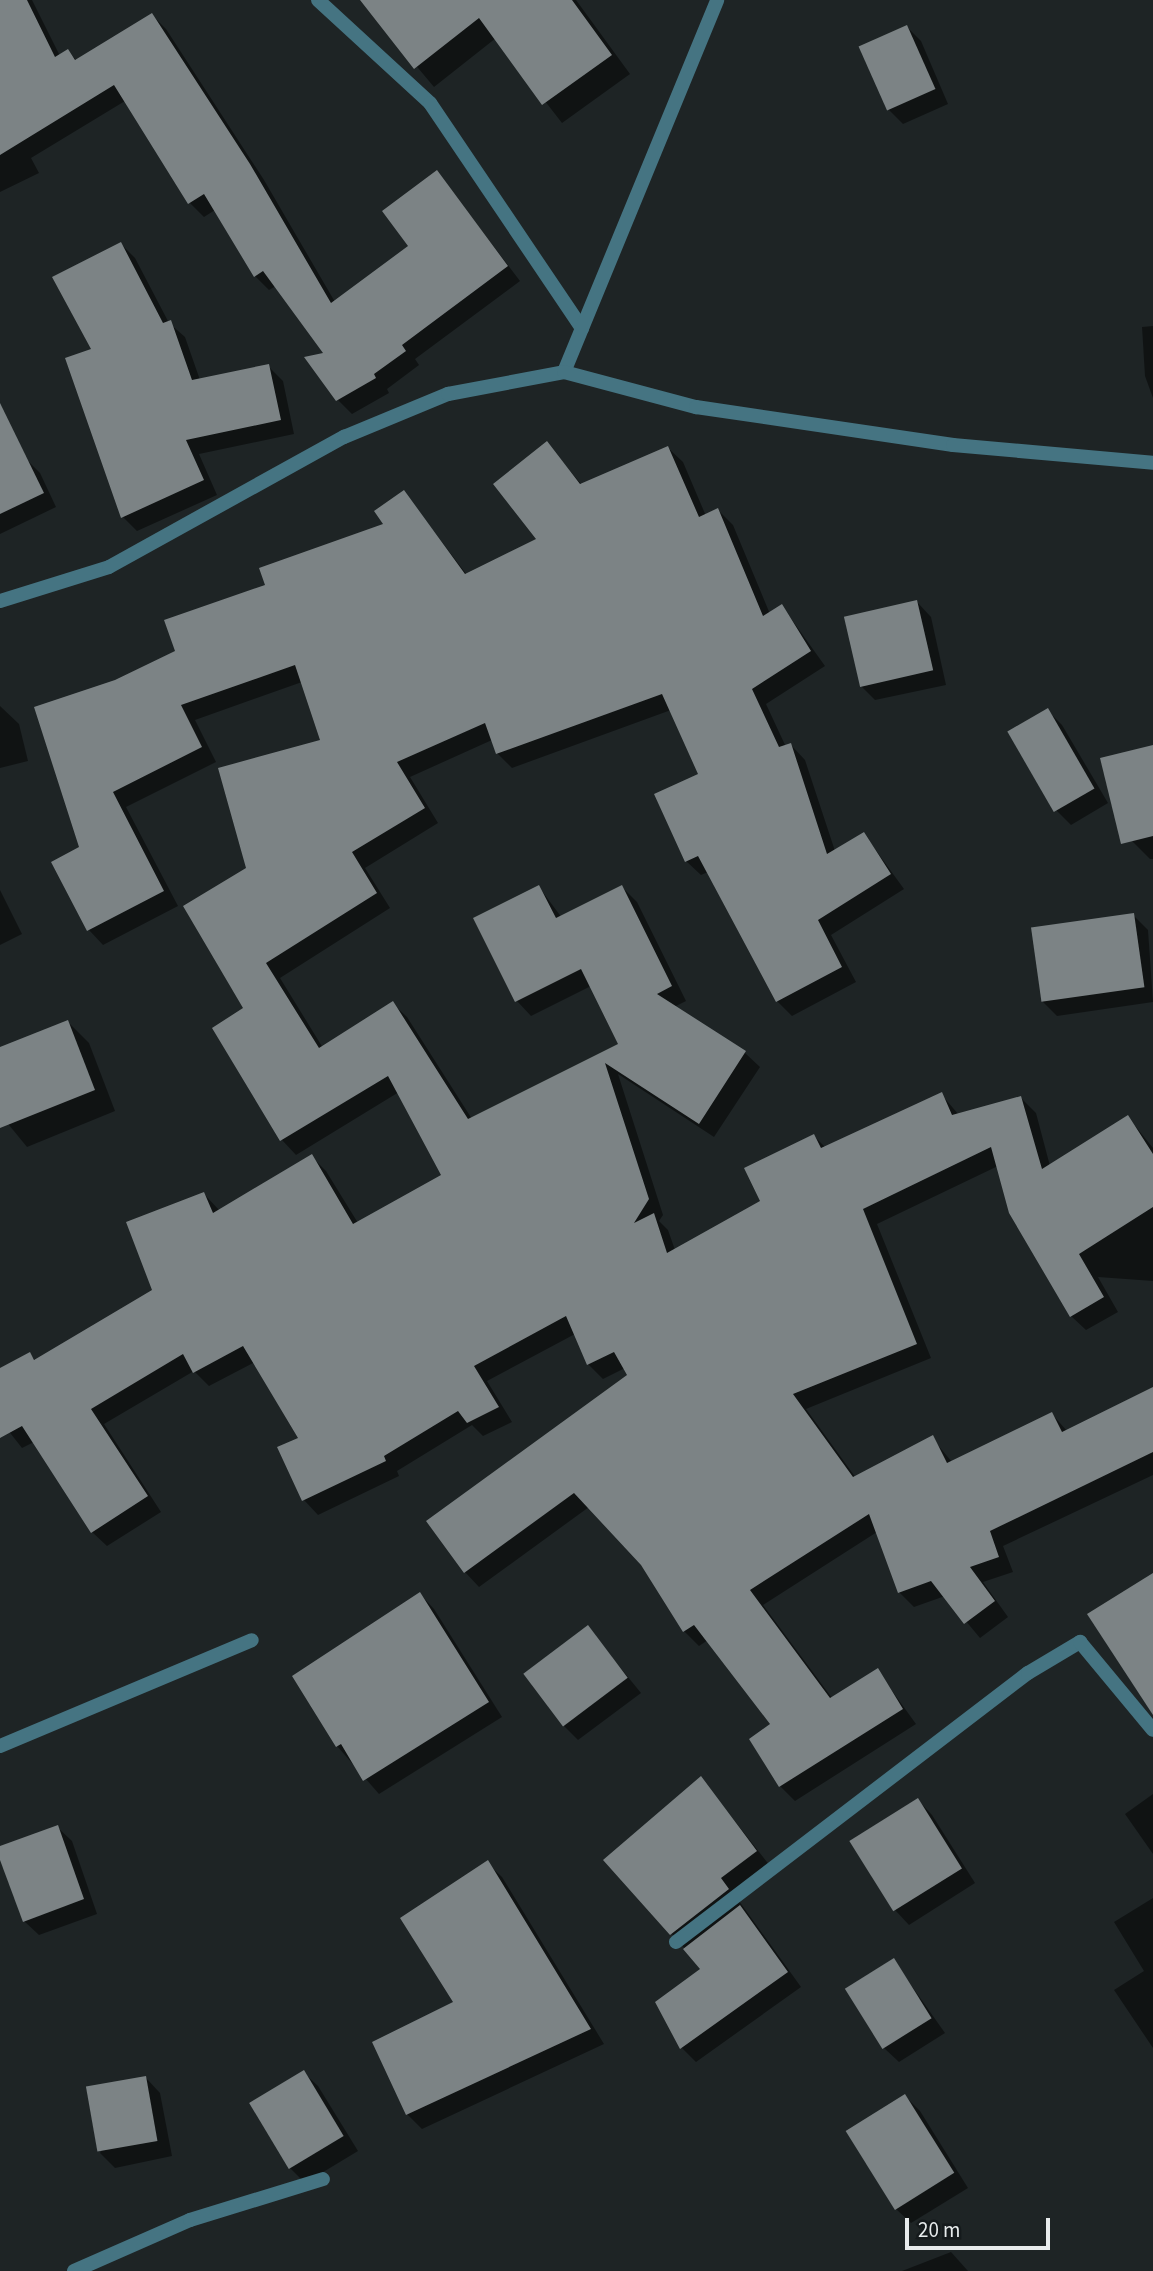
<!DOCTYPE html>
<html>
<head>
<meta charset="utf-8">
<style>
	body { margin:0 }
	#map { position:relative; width:1153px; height:2271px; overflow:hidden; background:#1e2425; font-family:"Source Sans 3",sans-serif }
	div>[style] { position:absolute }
	.shadow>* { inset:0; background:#0007 }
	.building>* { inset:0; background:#7c8385; transform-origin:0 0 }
	.minor>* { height:14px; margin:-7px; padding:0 7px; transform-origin:7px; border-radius:7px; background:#457482 }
	.tertiary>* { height:14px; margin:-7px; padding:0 7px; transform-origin:7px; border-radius:7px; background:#457482 }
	span { translate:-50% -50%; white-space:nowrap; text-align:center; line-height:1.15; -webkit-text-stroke:5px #151a1c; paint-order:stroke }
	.scale { position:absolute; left:905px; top:2218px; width:145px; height:32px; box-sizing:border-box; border:4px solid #e8eced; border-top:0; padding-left:9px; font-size:21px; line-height:24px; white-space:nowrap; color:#e8eced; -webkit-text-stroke:5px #151a1c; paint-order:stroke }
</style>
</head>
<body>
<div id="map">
	<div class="shadow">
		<i style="clip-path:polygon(0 0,32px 0,60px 56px,68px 51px,77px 61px,152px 15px,166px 29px,264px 180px,335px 302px,411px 247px,437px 172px,520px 281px,415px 359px,419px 365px,387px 389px,389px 393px,352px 414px,338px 400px,326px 354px,276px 286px,269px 290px,255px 276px,215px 210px,204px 217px,190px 203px,125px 101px,31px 158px,39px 173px,0 192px)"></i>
		<i style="clip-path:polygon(403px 0,576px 0,630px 74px,562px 123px,496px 38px,434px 87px,377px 19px)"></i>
		<i style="clip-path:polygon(907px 27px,921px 41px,948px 104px,903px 124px,888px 109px)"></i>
		<i style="clip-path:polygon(121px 244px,135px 258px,169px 323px,185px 337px,200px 380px,268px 366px,283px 381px,294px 434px,199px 454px,217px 495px,137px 531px,123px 517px,93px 349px)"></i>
		<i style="clip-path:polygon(1153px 326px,1153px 398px,1145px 376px,1142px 327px)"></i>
		<i style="clip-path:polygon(547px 444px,582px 485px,668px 448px,683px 462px,706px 516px,718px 510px,733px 525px,770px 614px,782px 606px,825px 666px,766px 704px,786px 747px,791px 745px,805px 760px,835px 851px,864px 834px,904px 889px,831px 935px,856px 982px,792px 1016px,777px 1001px,708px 872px,701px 875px,686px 861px,700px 775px,671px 710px,512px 768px,497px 753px,492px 740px,410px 777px,438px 823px,365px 868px,390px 908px,280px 978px,323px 1048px,392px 1003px,407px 1017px,472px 1119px,621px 1045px,591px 986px,531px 1016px,517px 1001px,539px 887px,562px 918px,622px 887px,637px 902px,686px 1001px,674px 1007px,745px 1053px,760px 1067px,714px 1137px,618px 1074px,663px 1215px,659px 1221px,668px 1230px,675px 1250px,762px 1202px,814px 1136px,826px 1148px,941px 1094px,959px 1115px,1021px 1098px,1036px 1113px,1050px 1166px,1128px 1117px,1153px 1148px,1153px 1281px,1098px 1277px,1118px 1312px,1086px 1330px,1071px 1316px,998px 1166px,877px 1224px,931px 1358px,806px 1409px,856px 1478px,932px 1438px,952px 1462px,1052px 1414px,1067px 1431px,1153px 1389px,1153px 1475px,1003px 1546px,1013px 1572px,983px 1582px,1008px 1617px,980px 1638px,945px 1596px,914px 1607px,899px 1592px,877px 1532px,763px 1605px,832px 1698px,877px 1670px,916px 1724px,795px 1801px,780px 1786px,773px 1724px,708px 1640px,699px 1646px,684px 1631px,642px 1564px,589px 1507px,479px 1587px,465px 1572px,629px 1375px,625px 1368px,603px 1379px,588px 1364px,575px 1334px,487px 1381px,512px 1422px,483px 1436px,472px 1425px,397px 1471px,399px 1476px,318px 1515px,304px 1500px,280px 1448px,301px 1439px,255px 1362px,209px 1386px,194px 1371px,104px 1424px,161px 1512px,107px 1546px,92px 1532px,34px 1442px,22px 1448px,0 1420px,0 1370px,30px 1355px,36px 1361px,154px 1291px,204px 1194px,220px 1211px,311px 1156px,326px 1171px,358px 1223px,444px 1175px,399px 1092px,296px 1155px,282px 1140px,215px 1028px,246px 1009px,248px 869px,322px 741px,302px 682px,195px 720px,216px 762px,126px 807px,178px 906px,103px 945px,89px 930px,81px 848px,116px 682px,177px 652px,267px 586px,386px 525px,404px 492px,467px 575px,538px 539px)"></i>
		<i style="clip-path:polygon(26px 459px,40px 473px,56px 507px,0 534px,0 472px)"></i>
		<i style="clip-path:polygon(917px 602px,931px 617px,946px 685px,875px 700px,860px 685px)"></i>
		<i style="clip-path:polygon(0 706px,19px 724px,28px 761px,0 768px)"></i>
		<i style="clip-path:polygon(1048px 711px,1062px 725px,1108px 803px,1071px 825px,1057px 811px)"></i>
		<i style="clip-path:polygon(1153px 747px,1153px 859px,1150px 859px,1131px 840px)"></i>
		<i style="clip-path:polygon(0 890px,22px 934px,0 945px)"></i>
		<i style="clip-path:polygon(1133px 915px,1148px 930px,1153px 1002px,1057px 1016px,1042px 1001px)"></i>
		<i style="clip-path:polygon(68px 1022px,89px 1043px,115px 1111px,27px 1147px,0 1114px,0 1049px)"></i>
		<i style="clip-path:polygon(420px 1594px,434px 1609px,502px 1717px,379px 1794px,337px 1746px)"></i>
		<i style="clip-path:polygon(588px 1628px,641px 1693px,578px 1740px,564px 1726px)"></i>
		<i style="clip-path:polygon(701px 1778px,770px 1866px,734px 1894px,801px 1987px,696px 2062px,682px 2048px,703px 1969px,671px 1933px)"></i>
		<i style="clip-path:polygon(1153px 1794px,1153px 1854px,1125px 1814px)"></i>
		<i style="clip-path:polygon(918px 1800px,932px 1815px,975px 1883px,909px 1925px,895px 1910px,851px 1842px)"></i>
		<i style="clip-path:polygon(57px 1827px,72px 1841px,97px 1914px,39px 1935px,24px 1921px,0 1848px)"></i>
		<i style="clip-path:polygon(487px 1863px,502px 1877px,604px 2044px,422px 2129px,407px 2114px,374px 2043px,456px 2003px)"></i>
		<i style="clip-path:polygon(1153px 1898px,1153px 2048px,1114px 1990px,1144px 1971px,1114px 1922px)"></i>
		<i style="clip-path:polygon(894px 1961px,945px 2033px,899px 2062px,884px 2048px)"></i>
		<i style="clip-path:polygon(303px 2072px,318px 2086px,358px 2151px,305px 2183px,290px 2168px)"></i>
		<i style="clip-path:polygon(146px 2078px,160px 2093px,172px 2156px,115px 2168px,100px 2153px)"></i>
		<i style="clip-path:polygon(905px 2096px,920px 2111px,968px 2188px,911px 2223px,896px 2209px)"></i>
		<i style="clip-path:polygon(951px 2252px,968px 2271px,902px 2271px)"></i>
	</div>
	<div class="building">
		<i style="clip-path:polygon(0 0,27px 0,55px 57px,68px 49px,75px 60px,152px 13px,250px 164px,331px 303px,408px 246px,382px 211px,437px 170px,508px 266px,402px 345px,406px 351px,374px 374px,376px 378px,336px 401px,304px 357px,323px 353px,263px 271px,254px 277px,204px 194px,188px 204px,114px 85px,0 155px)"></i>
		<i style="clip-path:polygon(360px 0,572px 0,612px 55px,542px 105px,479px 18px,414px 69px)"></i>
		<i style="left:907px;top:25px;width:70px;height:53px;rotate:66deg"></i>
		<i style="clip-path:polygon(121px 242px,163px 323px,171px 320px,192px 380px,269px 364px,281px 420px,186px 440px,204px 480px,121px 518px,65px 358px,91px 349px,52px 277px)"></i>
		<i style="clip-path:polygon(0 403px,44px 493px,0 514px)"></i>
		<i style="clip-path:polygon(547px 441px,580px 484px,668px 446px,699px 517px,718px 508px,763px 616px,782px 604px,811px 651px,752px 689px,779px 747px,791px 743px,827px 854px,864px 832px,891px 874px,818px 920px,842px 967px,776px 1002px,698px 856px,685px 862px,654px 794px,698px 774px,662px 694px,496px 754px,485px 723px,397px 762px,425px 808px,352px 852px,377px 893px,266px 963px,319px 1048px,393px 1001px,468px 1119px,618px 1044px,581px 969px,515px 1002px,473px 918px,539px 885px,556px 918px,622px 885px,672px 986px,657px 994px,746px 1051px,699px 1124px,605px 1063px,649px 1199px,634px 1223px,654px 1213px,667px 1253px,760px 1201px,744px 1168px,814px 1134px,821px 1148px,942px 1092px,952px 1115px,1021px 1096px,1042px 1169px,1128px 1115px,1153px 1154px,1153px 1207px,1079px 1254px,1104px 1297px,1070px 1317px,1009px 1213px,991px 1147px,863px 1209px,917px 1344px,793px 1394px,853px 1477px,933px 1435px,947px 1463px,1052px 1412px,1062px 1432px,1153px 1387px,1153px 1452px,990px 1531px,999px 1557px,970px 1567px,995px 1601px,964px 1624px,931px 1581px,898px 1593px,869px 1514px,750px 1590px,830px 1698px,878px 1668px,903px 1709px,779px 1787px,749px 1739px,770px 1724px,694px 1625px,683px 1632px,641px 1565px,574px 1493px,464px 1573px,426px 1521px,627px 1375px,614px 1352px,587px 1365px,566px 1316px,474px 1366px,499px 1407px,467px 1423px,458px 1411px,384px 1456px,386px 1461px,302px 1501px,277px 1447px,298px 1438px,243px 1346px,193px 1373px,183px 1354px,91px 1409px,148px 1496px,91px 1533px,22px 1426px,0 1438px,0 1368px,30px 1352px,34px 1360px,152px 1290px,126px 1222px,204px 1192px,213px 1213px,312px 1154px,353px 1224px,441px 1175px,388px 1076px,280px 1141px,212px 1028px,243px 1008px,183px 906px,246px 868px,218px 768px,320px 740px,295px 665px,181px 705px,202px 747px,113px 792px,164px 891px,87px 931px,51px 862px,79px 847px,34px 707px,115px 680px,175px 651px,164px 620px,265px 585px,259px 568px,383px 524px,374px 511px,404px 490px,465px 574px,536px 539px,493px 484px)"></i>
		<i style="left:917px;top:600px;width:72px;height:75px;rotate:77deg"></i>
		<i style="left:1048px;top:708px;width:93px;height:47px;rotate:60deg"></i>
		<i style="clip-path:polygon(1153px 745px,1153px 836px,1121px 844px,1100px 758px)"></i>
		<i style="left:1134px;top:913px;width:75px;height:104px;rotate:82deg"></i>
		<i style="clip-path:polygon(68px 1020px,95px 1090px,0 1128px,0 1047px)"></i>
		<i style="clip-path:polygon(1153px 1573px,1153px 1715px,1087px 1614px)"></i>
		<i style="clip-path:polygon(420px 1592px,489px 1702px,363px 1781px,341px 1744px,336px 1747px,292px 1676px)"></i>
		<i style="left:588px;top:1625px;width:66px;height:81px;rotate:53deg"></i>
		<i style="clip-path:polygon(701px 1776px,757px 1851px,721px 1878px,729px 1889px,670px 1935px,603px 1860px)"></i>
		<i style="left:918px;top:1798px;width:83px;height:81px;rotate:58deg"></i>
		<i style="clip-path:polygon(58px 1825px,84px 1899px,23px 1922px,0 1860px,0 1846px)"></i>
		<i style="clip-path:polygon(488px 1860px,591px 2029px,406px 2115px,372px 2042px,453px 2002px,400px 1918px)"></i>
		<i style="clip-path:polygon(740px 1905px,788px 1972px,680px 2049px,655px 2002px,700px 1969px,683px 1949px)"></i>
		<i style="left:894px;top:1958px;width:71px;height:58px;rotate:58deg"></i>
		<i style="left:304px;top:2070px;width:77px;height:64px;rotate:59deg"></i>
		<i style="left:146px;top:2076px;width:66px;height:61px;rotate:80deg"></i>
		<i style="left:905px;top:2094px;width:93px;height:70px;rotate:58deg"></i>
	</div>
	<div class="minor">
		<i style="left:318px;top:0;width:152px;rotate:42.6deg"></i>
		<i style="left:430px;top:103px;width:272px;rotate:56deg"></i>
		<i style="left:564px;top:372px;width:402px;rotate:-67.6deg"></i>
		<i style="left:0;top:1746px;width:273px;rotate:-22.8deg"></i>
		<i style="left:676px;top:1942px;width:443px;rotate:-37.4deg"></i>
		<i style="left:1028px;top:1673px;width:61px;rotate:-30.8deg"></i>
		<i style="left:1080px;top:1642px;width:114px;rotate:50.3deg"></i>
		<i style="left:74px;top:2271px;width:127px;rotate:-23.7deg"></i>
		<i style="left:190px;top:2220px;width:139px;rotate:-17.1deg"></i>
	</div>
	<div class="tertiary">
		<i style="left:0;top:601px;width:114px;rotate:-17.3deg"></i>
		<i style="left:109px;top:567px;width:269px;rotate:-29deg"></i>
		<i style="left:344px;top:437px;width:113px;rotate:-22.5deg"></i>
		<i style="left:448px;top:394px;width:118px;rotate:-10.7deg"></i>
		<i style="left:564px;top:372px;width:137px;rotate:14.9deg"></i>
		<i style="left:696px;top:407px;width:260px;rotate:8.4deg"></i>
		<i style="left:953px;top:445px;width:201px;rotate:5.1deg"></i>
	</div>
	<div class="scale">20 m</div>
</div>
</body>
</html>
